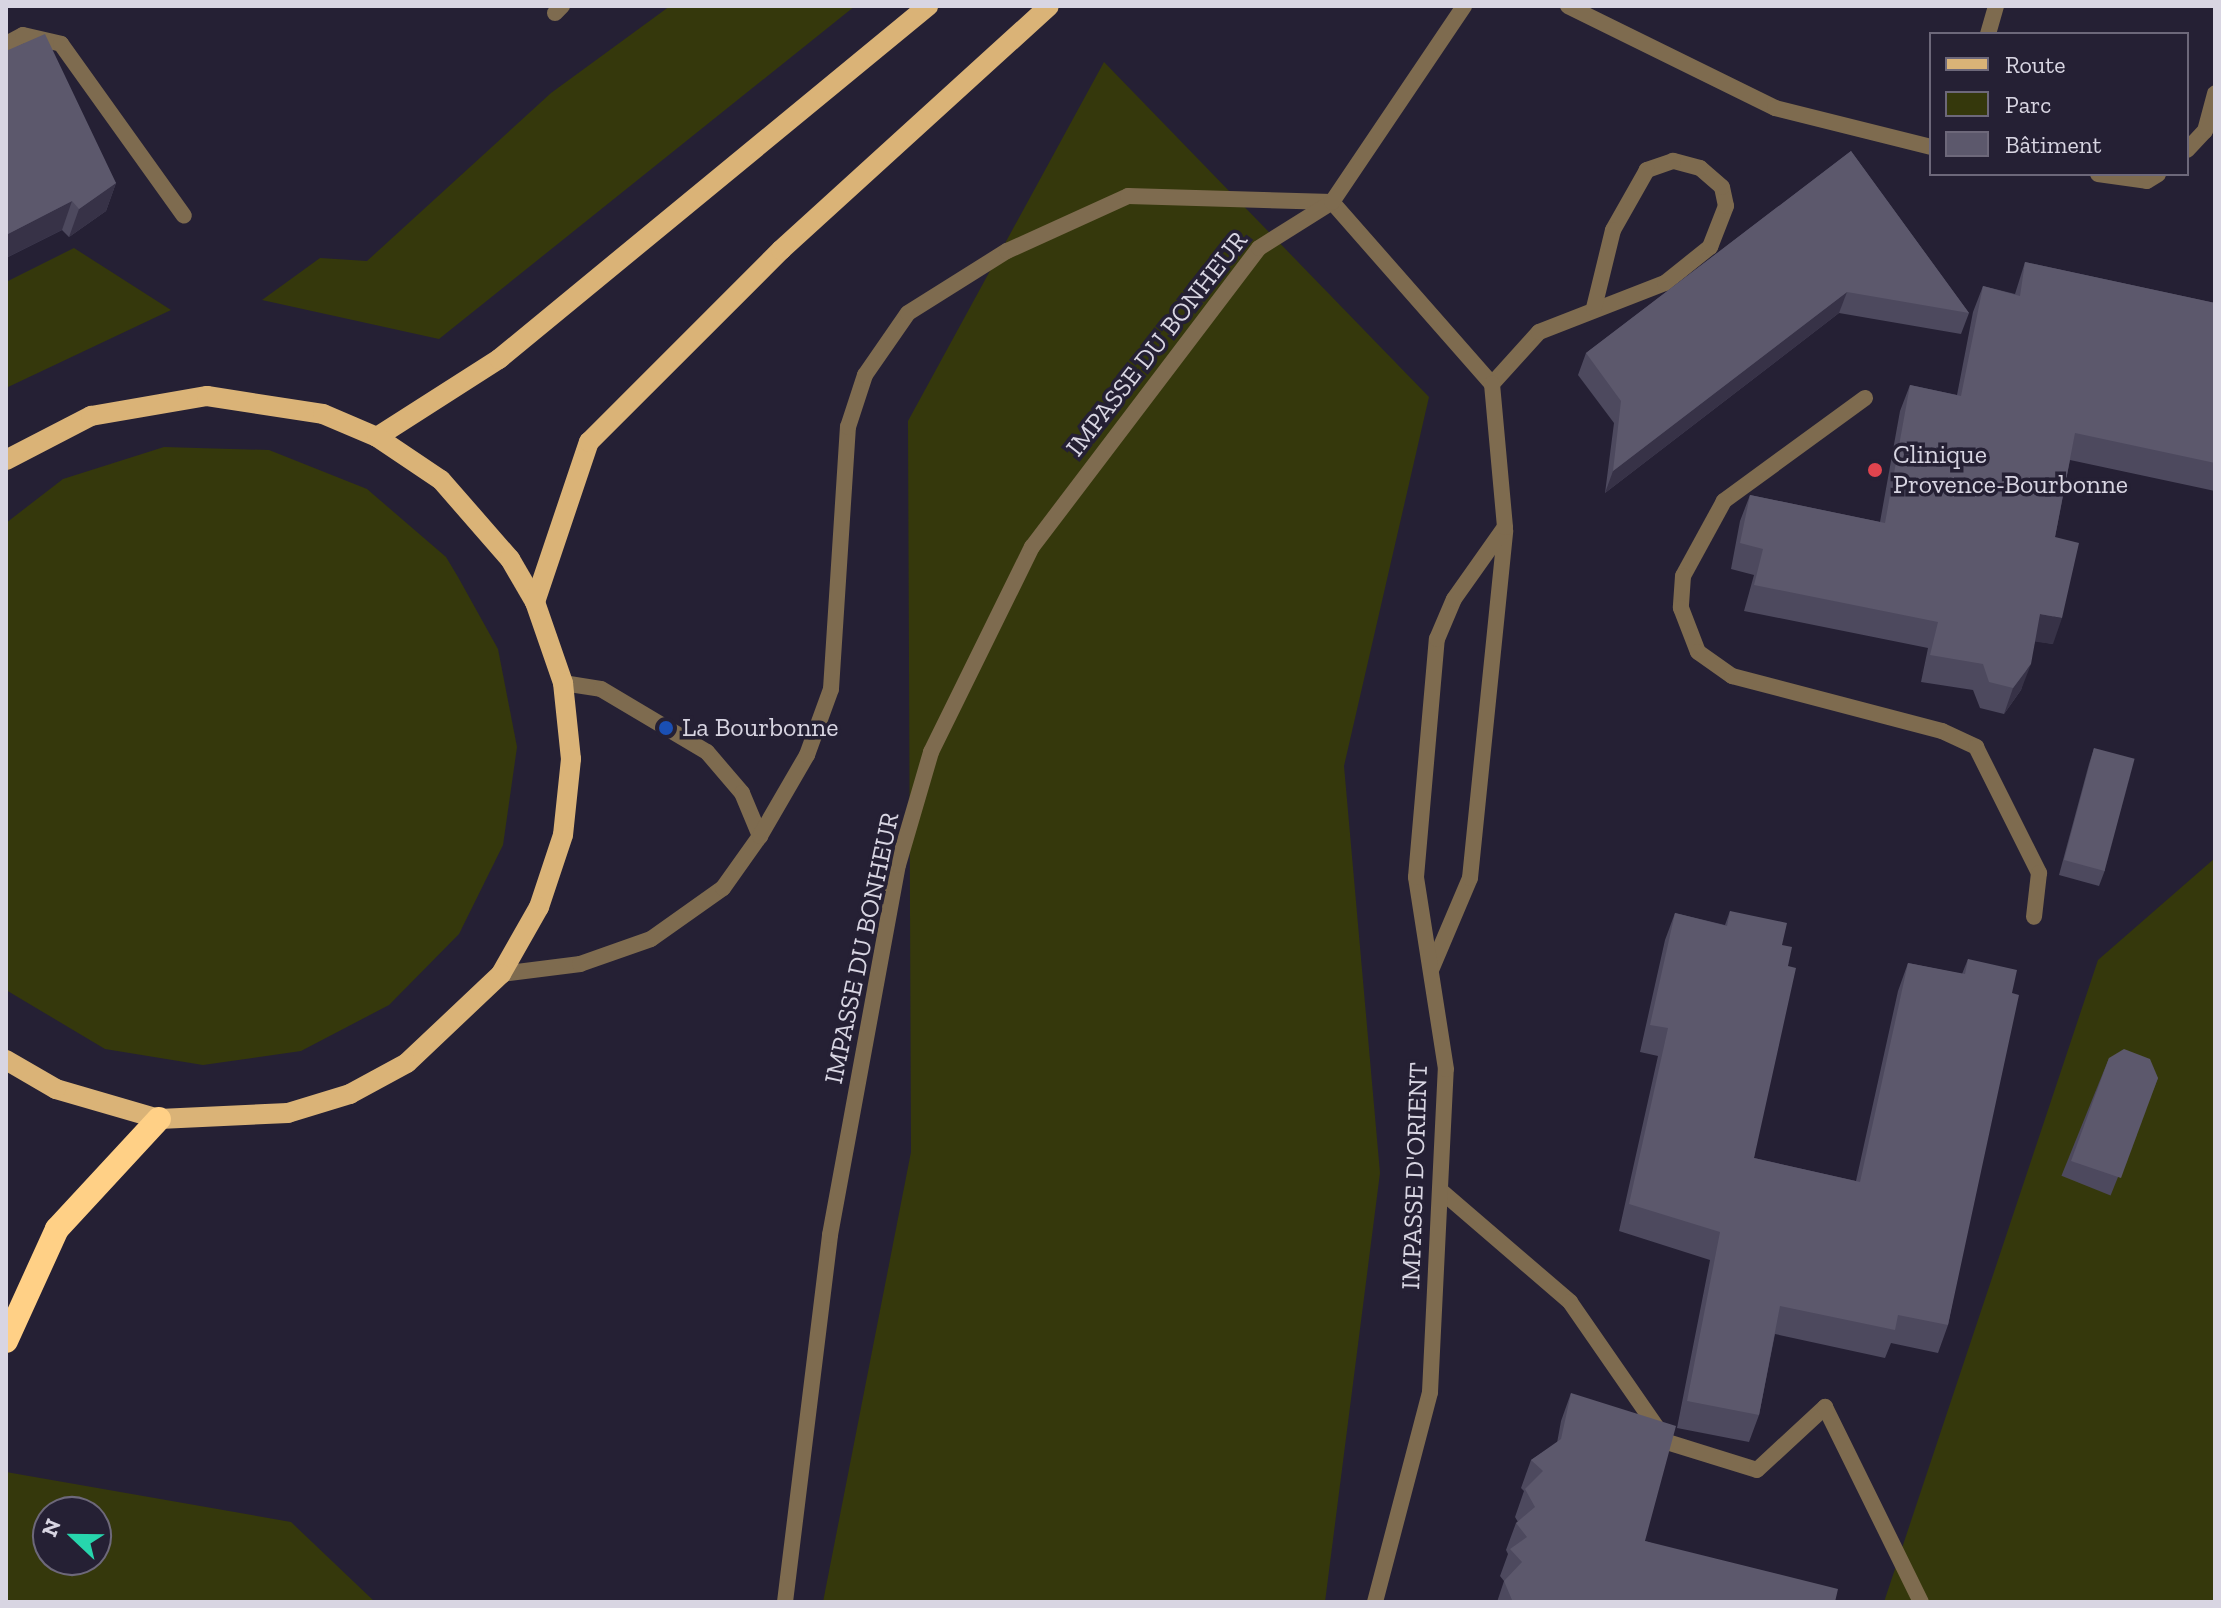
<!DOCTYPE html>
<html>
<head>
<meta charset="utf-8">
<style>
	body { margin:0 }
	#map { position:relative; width:2221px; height:1608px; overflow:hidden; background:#252034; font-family:"Zilla Slab",serif }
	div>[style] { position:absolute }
	.green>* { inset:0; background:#35380c }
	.service>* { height:16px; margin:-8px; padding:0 8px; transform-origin:8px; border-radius:8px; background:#7e6b4f }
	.primary>* { height:20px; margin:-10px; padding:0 10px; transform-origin:10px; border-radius:10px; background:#dab377 }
	.motorway>* { height:24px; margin:-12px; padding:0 12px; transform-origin:12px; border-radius:12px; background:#ffd086 }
	.wall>* { inset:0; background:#4d495e; transform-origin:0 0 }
	.shaded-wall>* { inset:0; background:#373247 }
	.building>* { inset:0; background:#5c586c; transform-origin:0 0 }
	.dots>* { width:22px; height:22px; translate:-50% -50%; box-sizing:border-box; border:4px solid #252034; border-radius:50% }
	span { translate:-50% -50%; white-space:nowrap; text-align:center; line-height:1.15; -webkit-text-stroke:7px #252034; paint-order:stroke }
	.street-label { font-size:26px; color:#d8d5e2 }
	.poi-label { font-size:26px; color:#d8d5e2 }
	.left { translate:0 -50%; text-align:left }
	.frame { position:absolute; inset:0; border:8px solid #d8d5e2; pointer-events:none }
	.legend { position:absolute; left:1929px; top:32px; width:260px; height:144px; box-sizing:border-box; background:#252034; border:2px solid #6d687a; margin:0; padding:10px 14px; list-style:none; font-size:24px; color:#d8d5e2 }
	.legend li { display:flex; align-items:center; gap:16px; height:40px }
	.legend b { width:40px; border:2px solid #6d687a }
	.north { position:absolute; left:32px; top:1496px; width:80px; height:80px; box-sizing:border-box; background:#252034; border:2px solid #6d687a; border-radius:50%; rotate:292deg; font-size:22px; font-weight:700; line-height:32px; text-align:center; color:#d8d5e2 }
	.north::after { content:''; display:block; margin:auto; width:28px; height:36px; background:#27d5ad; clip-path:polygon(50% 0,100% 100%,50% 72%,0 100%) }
</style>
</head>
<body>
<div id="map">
	<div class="green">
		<i style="clip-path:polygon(670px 6px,855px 6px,439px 339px,262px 300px,320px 258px,367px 261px,551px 93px)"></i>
		<i style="clip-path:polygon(1104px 62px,1429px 397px,1344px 766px,1380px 1173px,1325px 1602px,823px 1602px,911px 1152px,908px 421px)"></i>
		<i style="clip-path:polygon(74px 248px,171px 310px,6px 388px,6px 282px)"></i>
		<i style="clip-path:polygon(164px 447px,269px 450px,367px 489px,446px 557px,458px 577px,498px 649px,517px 747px,503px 845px,459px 934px,389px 1005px,301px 1051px,203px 1065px,105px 1049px,6px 990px,6px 523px,63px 479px)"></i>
		<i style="clip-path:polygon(2215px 858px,2215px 1602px,1884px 1602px,2098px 960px)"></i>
		<i style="clip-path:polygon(evenodd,6px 1472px,291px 1522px,375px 1602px,6px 1602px,6px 1472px,96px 1512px,96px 1560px,48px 1560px,48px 1512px,96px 1512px)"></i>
	</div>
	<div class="service">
		<i style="left:1568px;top:6px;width:231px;rotate:26.2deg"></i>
		<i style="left:1775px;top:108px;width:161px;rotate:14deg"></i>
		<i style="left:555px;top:13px;width:10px;rotate:-45deg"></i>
		<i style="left:1988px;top:34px;width:29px;rotate:-74deg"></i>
		<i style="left:6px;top:44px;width:19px;rotate:-28deg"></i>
		<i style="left:23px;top:35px;width:39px;rotate:13deg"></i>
		<i style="left:61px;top:44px;width:211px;rotate:54.4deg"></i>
		<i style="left:2187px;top:150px;width:26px;rotate:-47deg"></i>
		<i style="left:2205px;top:131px;width:39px;rotate:-75deg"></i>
		<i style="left:2098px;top:174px;width:49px;rotate:8.1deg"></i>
		<i style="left:2147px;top:181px;width:13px;rotate:-32deg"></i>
		<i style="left:1492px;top:384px;width:70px;rotate:-47.9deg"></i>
		<i style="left:1539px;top:332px;width:135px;rotate:-21.3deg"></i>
		<i style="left:1665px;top:283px;width:58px;rotate:-38.7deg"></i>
		<i style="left:1710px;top:247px;width:44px;rotate:-68.7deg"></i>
		<i style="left:1726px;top:206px;width:19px;rotate:-102deg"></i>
		<i style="left:1722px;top:187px;width:29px;rotate:-139deg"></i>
		<i style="left:1700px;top:168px;width:28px;rotate:-165deg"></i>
		<i style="left:1673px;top:161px;width:28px;rotate:161deg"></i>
		<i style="left:1647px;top:170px;width:69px;rotate:119.5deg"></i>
		<i style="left:1613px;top:230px;width:80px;rotate:103.7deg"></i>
		<i style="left:1865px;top:398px;width:175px;rotate:143.9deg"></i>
		<i style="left:1724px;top:501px;width:85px;rotate:118.7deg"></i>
		<i style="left:1683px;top:576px;width:32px;rotate:94deg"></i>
		<i style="left:1681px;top:608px;width:47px;rotate:68.9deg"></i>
		<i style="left:1698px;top:652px;width:42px;rotate:35.2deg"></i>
		<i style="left:1732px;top:676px;width:217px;rotate:14.7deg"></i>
		<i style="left:1942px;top:731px;width:38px;rotate:25deg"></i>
		<i style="left:1976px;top:747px;width:141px;rotate:63.4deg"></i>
		<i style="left:2039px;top:873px;width:44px;rotate:96.5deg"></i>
		<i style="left:563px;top:683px;width:38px;rotate:9deg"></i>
		<i style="left:601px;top:689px;width:123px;rotate:30.7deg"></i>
		<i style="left:707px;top:752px;width:54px;rotate:49.5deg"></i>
		<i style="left:742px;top:793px;width:47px;rotate:67.3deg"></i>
		<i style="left:1431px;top:970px;width:100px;rotate:-67deg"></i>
		<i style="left:1470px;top:878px;width:349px;rotate:-84.2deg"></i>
		<i style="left:501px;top:974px;width:80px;rotate:-7.2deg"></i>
		<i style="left:580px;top:964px;width:75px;rotate:-19.4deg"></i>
		<i style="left:651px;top:939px;width:88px;rotate:-35.3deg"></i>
		<i style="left:723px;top:888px;width:64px;rotate:-54.6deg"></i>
		<i style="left:760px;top:836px;width:94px;rotate:-59.9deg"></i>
		<i style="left:807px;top:755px;width:70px;rotate:-70deg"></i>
		<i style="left:831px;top:689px;width:263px;rotate:-86.3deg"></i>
		<i style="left:848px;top:427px;width:55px;rotate:-71.9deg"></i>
		<i style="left:865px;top:375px;width:75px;rotate:-55.3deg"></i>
		<i style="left:908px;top:313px;width:117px;rotate:-32.1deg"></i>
		<i style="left:1007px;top:251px;width:133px;rotate:-24.4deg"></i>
		<i style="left:1128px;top:196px;width:204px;rotate:1.7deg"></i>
		<i style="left:1332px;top:202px;width:242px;rotate:48.7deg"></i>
		<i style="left:1440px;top:1190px;width:172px;rotate:40.7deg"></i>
		<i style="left:1570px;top:1302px;width:170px;rotate:55.3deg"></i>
		<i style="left:1667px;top:1442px;width:94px;rotate:17.3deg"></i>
		<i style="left:1757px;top:1470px;width:93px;rotate:-42.8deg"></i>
		<i style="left:1825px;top:1407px;width:217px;rotate:63.8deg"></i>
		<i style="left:785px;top:1602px;width:370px;rotate:-83deg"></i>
		<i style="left:830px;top:1235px;width:376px;rotate:-79.6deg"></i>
		<i style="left:898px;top:865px;width:118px;rotate:-73.7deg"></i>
		<i style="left:931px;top:752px;width:229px;rotate:-63.8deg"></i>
		<i style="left:1032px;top:547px;width:375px;rotate:-52.8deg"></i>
		<i style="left:1259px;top:248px;width:86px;rotate:-32.2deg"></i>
		<i style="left:1332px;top:202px;width:236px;rotate:-56deg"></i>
		<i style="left:1375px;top:1602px;width:217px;rotate:-75.3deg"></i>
		<i style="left:1430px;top:1392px;width:323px;rotate:-87.2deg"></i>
		<i style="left:1446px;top:1069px;width:194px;rotate:-98.9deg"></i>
		<i style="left:1416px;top:877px;width:239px;rotate:-85deg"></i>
		<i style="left:1437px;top:639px;width:43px;rotate:-67deg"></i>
		<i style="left:1454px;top:599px;width:88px;rotate:-54.7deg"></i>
		<i style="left:1505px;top:527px;width:144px;rotate:-95.2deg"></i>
	</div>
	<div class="primary">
		<i style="left:377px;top:437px;width:145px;rotate:-32.6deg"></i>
		<i style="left:499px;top:359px;width:556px;rotate:-39.45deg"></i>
		<i style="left:6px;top:460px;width:96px;rotate:-27.4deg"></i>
		<i style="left:91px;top:416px;width:118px;rotate:-9.8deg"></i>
		<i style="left:207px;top:396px;width:117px;rotate:8.8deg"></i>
		<i style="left:323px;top:414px;width:59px;rotate:23.1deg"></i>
		<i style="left:377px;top:437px;width:77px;rotate:33.9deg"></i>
		<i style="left:441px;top:480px;width:105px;rotate:48.9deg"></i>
		<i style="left:510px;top:559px;width:50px;rotate:59.8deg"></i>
		<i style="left:535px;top:602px;width:86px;rotate:70.9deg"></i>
		<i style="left:563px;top:683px;width:76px;rotate:84deg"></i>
		<i style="left:571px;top:759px;width:76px;rotate:96deg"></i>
		<i style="left:563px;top:835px;width:76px;rotate:108.4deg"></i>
		<i style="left:539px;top:907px;width:77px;rotate:119.6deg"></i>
		<i style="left:501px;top:974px;width:129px;rotate:136.6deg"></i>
		<i style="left:407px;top:1063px;width:65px;rotate:151.5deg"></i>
		<i style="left:350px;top:1094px;width:65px;rotate:163deg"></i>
		<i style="left:288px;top:1113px;width:129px;rotate:177.3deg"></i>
		<i style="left:159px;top:1119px;width:107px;rotate:-163.8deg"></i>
		<i style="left:56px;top:1089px;width:58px;rotate:-149.9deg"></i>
		<i style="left:535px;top:602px;width:169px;rotate:-71.4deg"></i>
		<i style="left:589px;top:442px;width:272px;rotate:-45deg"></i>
		<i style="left:781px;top:250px;width:362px;rotate:-42.3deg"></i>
	</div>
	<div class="motorway">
		<i style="left:6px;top:1341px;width:123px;rotate:-65.5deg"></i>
		<i style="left:57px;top:1229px;width:150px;rotate:-47.2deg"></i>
	</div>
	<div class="wall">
		<i style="clip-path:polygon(6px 51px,116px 183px,106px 211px,69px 237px,62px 230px,6px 258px)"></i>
		<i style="clip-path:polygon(1851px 151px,1969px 313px,1961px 334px,1839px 313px,1605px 493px,1614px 423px,1578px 375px,1586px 353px)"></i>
		<i style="clip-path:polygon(2025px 262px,2215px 303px,2215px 491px,2070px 460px,2055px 537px,2053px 644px,2035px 641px,2021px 690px,2004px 714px,1980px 708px,1973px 690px,1921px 682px,1928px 648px,1744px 611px,1754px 575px,1731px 569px,1740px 521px,1750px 495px,1880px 522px,1900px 411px,1910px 385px,1957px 395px,1973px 312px,1983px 286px,2015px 294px)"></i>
		<i style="clip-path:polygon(2094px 748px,2105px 870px,2099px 886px,2059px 875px,2089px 764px)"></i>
		<i style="clip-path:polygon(1730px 911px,1782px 945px,1754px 1158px,1856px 1181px,1898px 991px,1908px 963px,1962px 974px,1968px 959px,2012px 993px,1948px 1325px,1938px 1353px,1891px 1343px,1885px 1358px,1775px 1334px,1759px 1415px,1749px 1442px,1677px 1428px,1710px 1260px,1619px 1231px,1658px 1056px,1640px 1052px,1665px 940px,1675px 913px,1725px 925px)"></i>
		<i style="left:2109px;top:1058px;width:53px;height:127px;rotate:22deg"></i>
		<i style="clip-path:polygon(1571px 1393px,1645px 1541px,1835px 1602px,1497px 1602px,1504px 1581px,1500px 1576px,1508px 1554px,1506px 1550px,1516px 1523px,1518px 1522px,1515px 1517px,1524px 1491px,1521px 1488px,1531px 1460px,1557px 1443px,1561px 1421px)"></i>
	</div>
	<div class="shaded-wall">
		<i style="clip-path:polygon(116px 183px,106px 211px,69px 237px,79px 209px)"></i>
		<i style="clip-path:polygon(72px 201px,62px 230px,6px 258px,6px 235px)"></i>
		<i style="clip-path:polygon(1847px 292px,1839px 313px,1605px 493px,1613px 471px)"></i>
		<i style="clip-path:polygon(2040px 614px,2062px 618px,2053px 644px,2031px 641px)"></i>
		<i style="clip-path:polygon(2031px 664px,2021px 690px,2004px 714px,2013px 688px)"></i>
	</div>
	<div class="building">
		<i style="clip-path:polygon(45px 34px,116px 183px,79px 209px,72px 201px,6px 235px,6px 51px)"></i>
		<i style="clip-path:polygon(1851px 151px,1969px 313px,1847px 292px,1613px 471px,1621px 401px,1586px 353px)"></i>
		<i style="clip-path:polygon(2025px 262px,2215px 303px,2215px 463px,2075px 433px,2055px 537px,2079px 543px,2062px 618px,2040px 614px,2031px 664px,2013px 688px,1989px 682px,1983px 664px,1930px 655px,1938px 622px,1754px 585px,1763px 549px,1740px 543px,1750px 495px,1885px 523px,1910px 385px,1961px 396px,1983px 286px,2020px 296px)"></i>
		<i style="left:2094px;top:748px;width:42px;height:116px;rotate:15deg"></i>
		<i style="clip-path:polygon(1730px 911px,1787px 923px,1782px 945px,1792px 947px,1788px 966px,1796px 968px,1754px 1158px,1860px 1182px,1908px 963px,1965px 974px,1968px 959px,2017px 970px,2012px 993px,2019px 995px,1948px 1325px,1898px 1315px,1895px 1330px,1780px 1306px,1759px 1415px,1687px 1401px,1720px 1232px,1629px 1204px,1668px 1028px,1650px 1025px,1675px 913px,1727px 926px)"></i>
		<i style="clip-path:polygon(2124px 1049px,2150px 1059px,2158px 1078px,2121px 1178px,2071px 1161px,2109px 1058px)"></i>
		<i style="clip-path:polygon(1571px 1393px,1676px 1426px,1645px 1541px,1838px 1589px,1835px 1602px,1510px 1602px,1512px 1600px,1504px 1581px,1522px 1562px,1510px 1549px,1527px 1537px,1516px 1523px,1535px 1507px,1525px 1489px,1543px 1471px,1531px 1460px,1561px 1439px)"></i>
	</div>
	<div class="dots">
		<i style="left:1875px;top:470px;background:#e0444e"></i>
		<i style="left:666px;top:728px;background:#1a4fb4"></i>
	</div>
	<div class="street-label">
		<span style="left:1157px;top:344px;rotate:-52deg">IMPASSE DU BONHEUR</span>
		<span style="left:862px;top:948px;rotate:-78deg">IMPASSE DU BONHEUR</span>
		<span style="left:1415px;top:1176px;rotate:-88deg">IMPASSE D'ORIENT</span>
	</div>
	<div class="poi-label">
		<span class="left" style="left:1893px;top:470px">Clinique<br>Provence-Bourbonne</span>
		<span class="left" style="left:682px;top:728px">La Bourbonne</span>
	</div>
	<div class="frame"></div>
	<ul class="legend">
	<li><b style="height:10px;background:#dab377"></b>Route</li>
	<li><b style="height:22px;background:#35380c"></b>Parc</li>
	<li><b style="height:22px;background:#5c586c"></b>Bâtiment</li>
	</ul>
	<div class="north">N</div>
</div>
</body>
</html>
